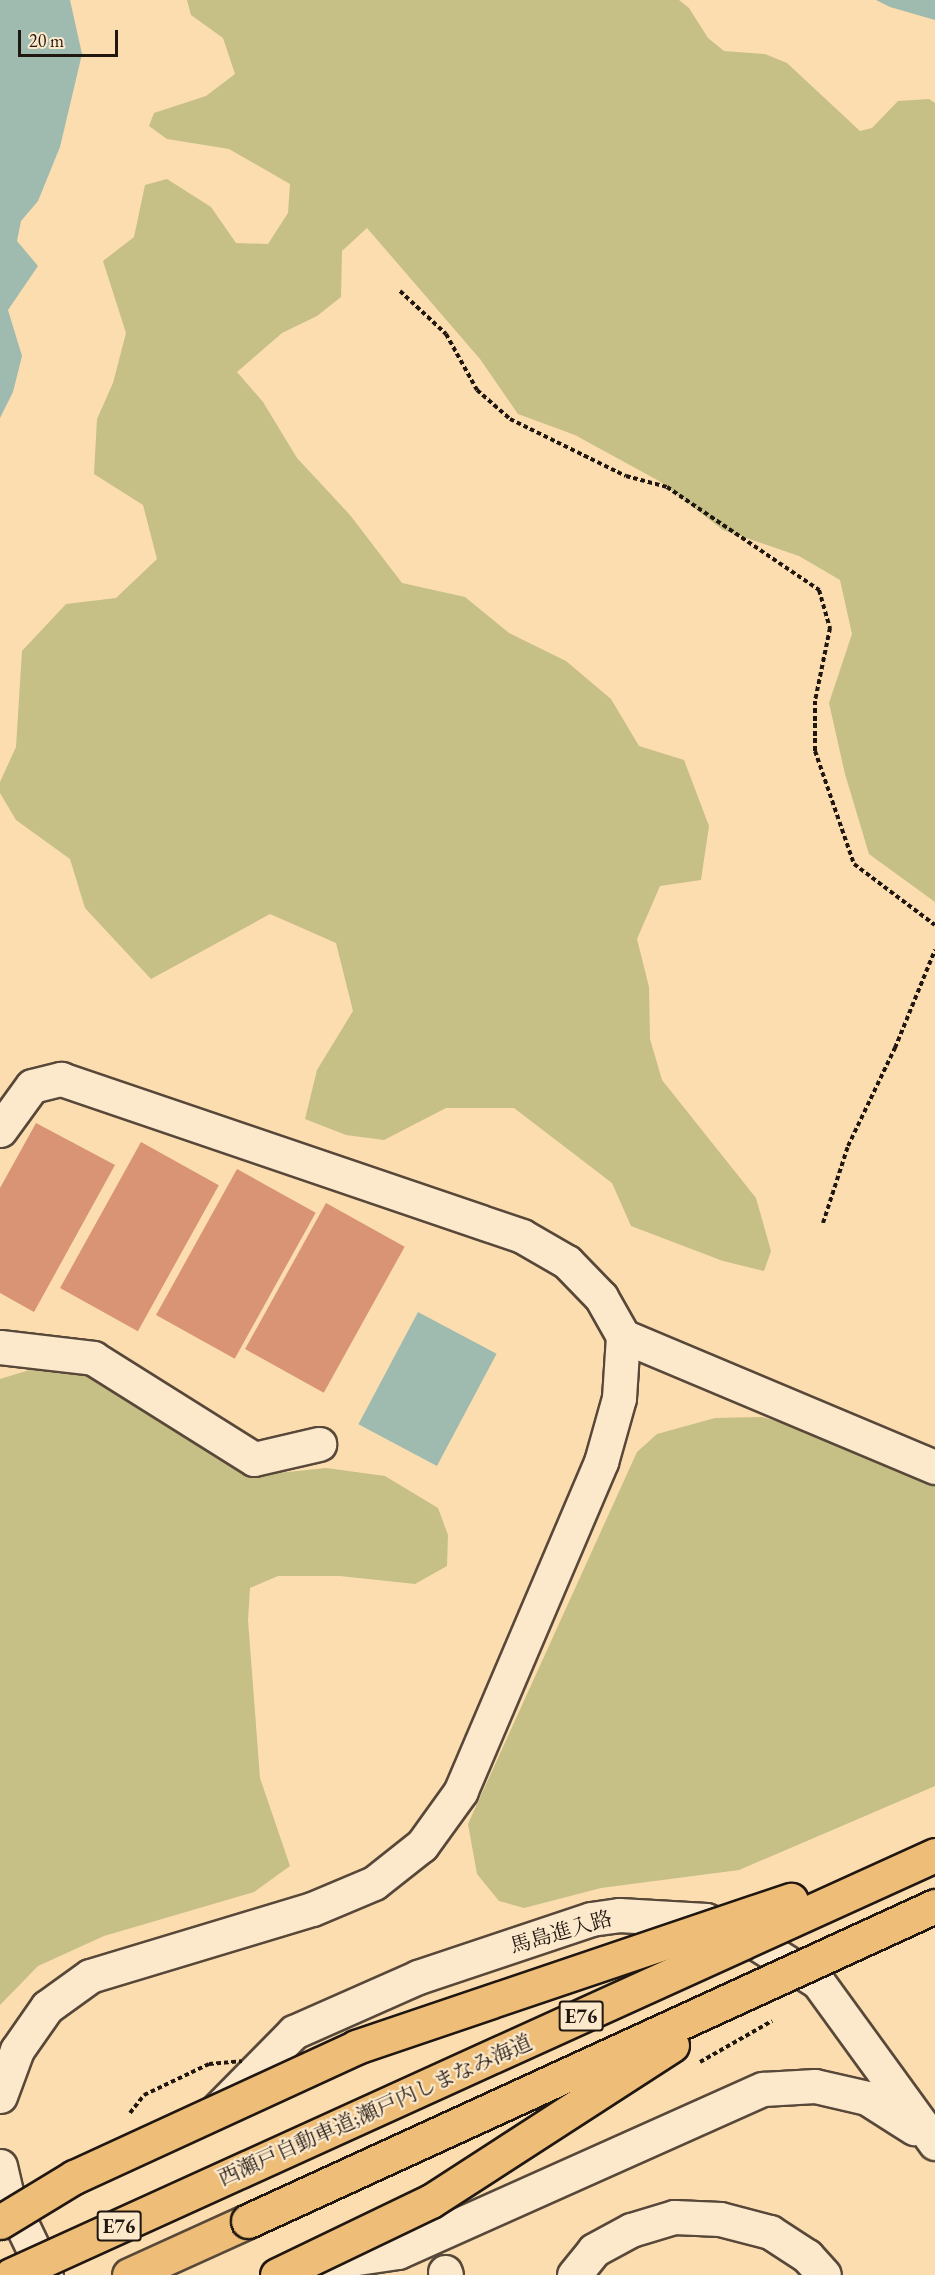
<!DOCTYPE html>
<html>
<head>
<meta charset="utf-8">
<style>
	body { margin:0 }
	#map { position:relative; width:935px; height:2275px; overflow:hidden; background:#fbddb0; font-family:"EB Garamond","Noto Serif JP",serif }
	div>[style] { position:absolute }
	.green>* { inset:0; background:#c6bf86 }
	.water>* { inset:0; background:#9fbbaf; transform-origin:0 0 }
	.building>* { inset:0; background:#d89474; transform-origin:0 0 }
	.path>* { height:4px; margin-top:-2px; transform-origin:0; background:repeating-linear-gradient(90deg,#211711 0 4.5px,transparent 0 7.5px) }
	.roads { filter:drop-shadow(2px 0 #584839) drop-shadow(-2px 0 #584839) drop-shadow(0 2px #584839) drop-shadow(0 -2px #584839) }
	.minor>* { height:33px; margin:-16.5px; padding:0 16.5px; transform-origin:16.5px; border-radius:16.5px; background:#fce9cc }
	.highway>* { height:33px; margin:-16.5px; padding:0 16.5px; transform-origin:16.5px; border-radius:16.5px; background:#eebe78 }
	.path-bridge>* { height:4px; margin-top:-2px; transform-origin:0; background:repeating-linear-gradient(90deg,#211711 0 4.5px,transparent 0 7.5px) }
	.bridges { filter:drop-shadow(2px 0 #211711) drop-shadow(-2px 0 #211711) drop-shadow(0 2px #211711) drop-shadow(0 -2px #211711) }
	.highway-bridge>* { height:33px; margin:-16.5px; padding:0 16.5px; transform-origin:16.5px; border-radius:16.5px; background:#eebe78 }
	span { translate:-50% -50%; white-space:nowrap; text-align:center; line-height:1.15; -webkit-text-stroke:4.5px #fce9cc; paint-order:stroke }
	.shield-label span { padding:2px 4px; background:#fce9cc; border:2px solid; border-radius:4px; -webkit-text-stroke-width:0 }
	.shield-label { font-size:20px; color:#211711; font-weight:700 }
	.street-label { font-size:21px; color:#211711 }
	.scale { position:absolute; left:18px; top:30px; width:100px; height:27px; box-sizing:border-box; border:3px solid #211711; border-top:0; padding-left:8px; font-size:18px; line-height:21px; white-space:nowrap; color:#211711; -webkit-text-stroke:4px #fce9cc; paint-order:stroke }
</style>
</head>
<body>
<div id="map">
	<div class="green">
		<i style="clip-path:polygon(187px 0,679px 0,689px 8px,708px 38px,724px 51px,765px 54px,787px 63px,860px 131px,872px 128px,898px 101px,929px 99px,935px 103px,935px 902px,869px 854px,845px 774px,829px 703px,852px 634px,840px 580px,799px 556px,723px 530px,659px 481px,575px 435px,518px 414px,480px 359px,367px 228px,342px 251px,341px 297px,317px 316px,282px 333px,237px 372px,263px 402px,297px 458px,350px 515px,402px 583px,465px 597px,509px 633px,566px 661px,611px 699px,639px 746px,684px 760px,709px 826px,701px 880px,660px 886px,637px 939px,649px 987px,650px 1039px,662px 1080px,756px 1198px,771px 1251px,764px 1271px,723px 1261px,631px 1226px,612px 1183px,514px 1108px,446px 1108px,384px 1140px,346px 1135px,305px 1119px,317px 1070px,353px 1011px,336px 943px,270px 914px,151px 979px,85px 908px,70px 859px,16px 820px,0 793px,0 782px,16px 747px,22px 651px,66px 604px,116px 598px,157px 559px,143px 505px,94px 474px,97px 419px,113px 383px,126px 333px,103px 261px,134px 237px,145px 185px,167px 179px,211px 207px,236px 243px,268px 244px,288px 213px,290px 184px,229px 149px,167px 139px,149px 126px,154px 113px,206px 96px,235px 74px,223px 38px,191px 15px)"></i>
		<i style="clip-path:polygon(46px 1365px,96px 1377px,248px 1476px,326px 1468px,385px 1476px,438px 1508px,448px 1535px,447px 1566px,415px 1584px,340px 1576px,278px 1576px,250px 1588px,248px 1620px,260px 1778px,290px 1866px,254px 1892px,104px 1936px,38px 1966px,0 2005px,0 1379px)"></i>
		<i style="clip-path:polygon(762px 1417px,800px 1428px,935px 1485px,935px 1786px,739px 1870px,601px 1888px,524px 1908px,499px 1901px,477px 1874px,468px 1824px,637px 1452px,657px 1434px,715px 1418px)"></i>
	</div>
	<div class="water">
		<i style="clip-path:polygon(0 0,70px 0,82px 54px,60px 147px,38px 201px,21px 221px,17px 241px,38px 266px,8px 310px,22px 356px,13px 392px,0 418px)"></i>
		<i style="clip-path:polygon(876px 0,935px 0,935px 20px,890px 7px)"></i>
		<i style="left:418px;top:1312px;width:89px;height:127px;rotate:28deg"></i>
	</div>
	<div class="building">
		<i style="clip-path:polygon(36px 1123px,115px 1165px,34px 1312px,0 1293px,0 1188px)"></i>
		<i style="left:141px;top:1142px;width:89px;height:167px;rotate:29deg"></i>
		<i style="left:237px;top:1169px;width:90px;height:167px;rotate:29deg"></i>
		<i style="left:326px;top:1203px;width:90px;height:167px;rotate:29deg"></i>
	</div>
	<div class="path">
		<i style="left:400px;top:291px;width:63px;rotate:43.1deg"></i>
		<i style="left:446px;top:334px;width:64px;rotate:61deg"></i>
		<i style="left:477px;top:390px;width:44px;rotate:41.3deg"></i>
		<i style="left:510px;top:419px;width:129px;rotate:26.2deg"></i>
		<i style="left:626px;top:476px;width:42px;rotate:15deg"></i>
		<i style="left:667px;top:487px;width:184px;rotate:34.1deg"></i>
		<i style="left:819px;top:590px;width:40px;rotate:74deg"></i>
		<i style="left:830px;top:628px;width:75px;rotate:101.6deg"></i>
		<i style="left:815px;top:701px;width:50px;rotate:90deg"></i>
		<i style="left:815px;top:751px;width:120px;rotate:71deg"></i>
		<i style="left:854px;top:864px;width:101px;rotate:37deg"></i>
		<i style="left:823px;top:1223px;width:81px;rotate:-72deg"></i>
		<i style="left:848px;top:1146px;width:109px;rotate:-64.4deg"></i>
		<i style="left:895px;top:1048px;width:106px;rotate:-67.8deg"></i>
	</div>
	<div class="roads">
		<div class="minor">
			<i style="left:0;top:1130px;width:54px;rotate:-54deg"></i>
			<i style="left:32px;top:1086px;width:30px;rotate:-14deg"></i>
			<i style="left:61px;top:1079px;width:487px;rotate:18.8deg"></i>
			<i style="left:522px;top:1236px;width:52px;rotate:30deg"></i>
			<i style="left:567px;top:1262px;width:49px;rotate:45.8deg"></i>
			<i style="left:601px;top:1297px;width:45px;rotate:60.6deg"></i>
			<i style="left:623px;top:1336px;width:62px;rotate:93.7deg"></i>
			<i style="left:619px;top:1398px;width:66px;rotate:105.7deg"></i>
			<i style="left:601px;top:1462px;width:358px;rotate:113.1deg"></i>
			<i style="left:461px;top:1791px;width:67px;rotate:125.8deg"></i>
			<i style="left:422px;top:1845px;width:61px;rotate:141.6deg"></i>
			<i style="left:374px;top:1883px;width:67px;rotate:157.2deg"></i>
			<i style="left:312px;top:1909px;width:232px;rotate:163.2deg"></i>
			<i style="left:90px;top:1976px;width:53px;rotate:144.2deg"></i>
			<i style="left:47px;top:2007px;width:52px;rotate:124.9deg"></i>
			<i style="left:17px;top:2050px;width:49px;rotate:110.3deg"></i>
			<i style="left:623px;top:1336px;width:338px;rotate:22.8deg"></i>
			<i style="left:0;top:1347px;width:94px;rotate:6.7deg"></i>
			<i style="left:93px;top:1358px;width:190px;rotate:32.1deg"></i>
			<i style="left:254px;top:1459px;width:67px;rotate:-13deg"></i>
			<i style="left:216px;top:2111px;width:111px;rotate:-45.4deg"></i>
			<i style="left:294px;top:2032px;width:136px;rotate:-23.9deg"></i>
			<i style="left:418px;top:1977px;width:182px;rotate:-18.5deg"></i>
			<i style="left:591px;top:1919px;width:28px;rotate:-8deg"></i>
			<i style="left:619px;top:1915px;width:87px;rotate:3.3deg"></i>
			<i style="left:706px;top:1920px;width:51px;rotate:24.1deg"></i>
			<i style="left:753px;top:1941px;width:77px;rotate:32.2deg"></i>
			<i style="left:818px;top:1982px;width:199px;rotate:54deg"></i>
			<i style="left:0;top:2166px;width:27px;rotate:77deg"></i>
			<i style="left:6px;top:2192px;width:92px;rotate:64.3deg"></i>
			<i style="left:304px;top:2266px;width:95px;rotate:-8.5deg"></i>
			<i style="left:398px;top:2252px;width:400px;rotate:-24.1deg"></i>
			<i style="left:763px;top:2089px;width:52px;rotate:-3.3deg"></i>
			<i style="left:815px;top:2086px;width:53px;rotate:13deg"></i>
			<i style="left:867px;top:2098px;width:56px;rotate:32.6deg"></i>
			<i style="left:445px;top:2272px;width:3px;rotate:72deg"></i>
			<i style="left:574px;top:2275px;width:32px;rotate:-51deg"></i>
			<i style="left:594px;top:2250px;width:42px;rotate:-28.4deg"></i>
			<i style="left:631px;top:2230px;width:45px;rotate:-16.8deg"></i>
			<i style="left:674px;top:2217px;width:46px;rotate:2.5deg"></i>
			<i style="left:720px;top:2219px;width:52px;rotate:14.6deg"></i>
			<i style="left:770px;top:2232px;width:44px;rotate:33deg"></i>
			<i style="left:807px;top:2256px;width:25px;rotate:48deg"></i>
		</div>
		<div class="highway">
			<i style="left:129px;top:2275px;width:131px;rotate:-24.4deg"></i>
		</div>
	</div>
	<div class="path-bridge">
		<i style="left:700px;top:2062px;width:83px;rotate:-29.7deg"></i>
		<i style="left:130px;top:2113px;width:23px;rotate:-52deg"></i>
		<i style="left:144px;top:2095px;width:72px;rotate:-25.5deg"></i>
		<i style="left:209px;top:2064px;width:33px;rotate:-5deg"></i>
	</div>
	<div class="bridges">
		<div class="highway-bridge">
			<i style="left:248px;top:2221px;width:756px;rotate:-24.63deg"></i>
			<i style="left:0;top:2222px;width:87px;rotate:-31.3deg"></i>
			<i style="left:74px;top:2177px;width:311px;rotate:-24.7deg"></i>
			<i style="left:356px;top:2047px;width:459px;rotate:-18.7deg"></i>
			<i style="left:11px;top:2275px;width:1015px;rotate:-24.44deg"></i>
			<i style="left:277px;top:2275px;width:171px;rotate:-25.7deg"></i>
			<i style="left:431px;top:2201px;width:287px;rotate:-32.9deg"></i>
		</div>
	</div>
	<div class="shield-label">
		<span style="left:581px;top:2016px">E76</span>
		<span style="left:119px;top:2226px">E76</span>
	</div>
	<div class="street-label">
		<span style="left:561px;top:1932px;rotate:-16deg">馬島進入路</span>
		<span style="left:375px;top:2110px;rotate:-24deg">西瀬戸自動車道;瀬戸内しまなみ海道</span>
	</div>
	<div class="scale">20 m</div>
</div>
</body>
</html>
